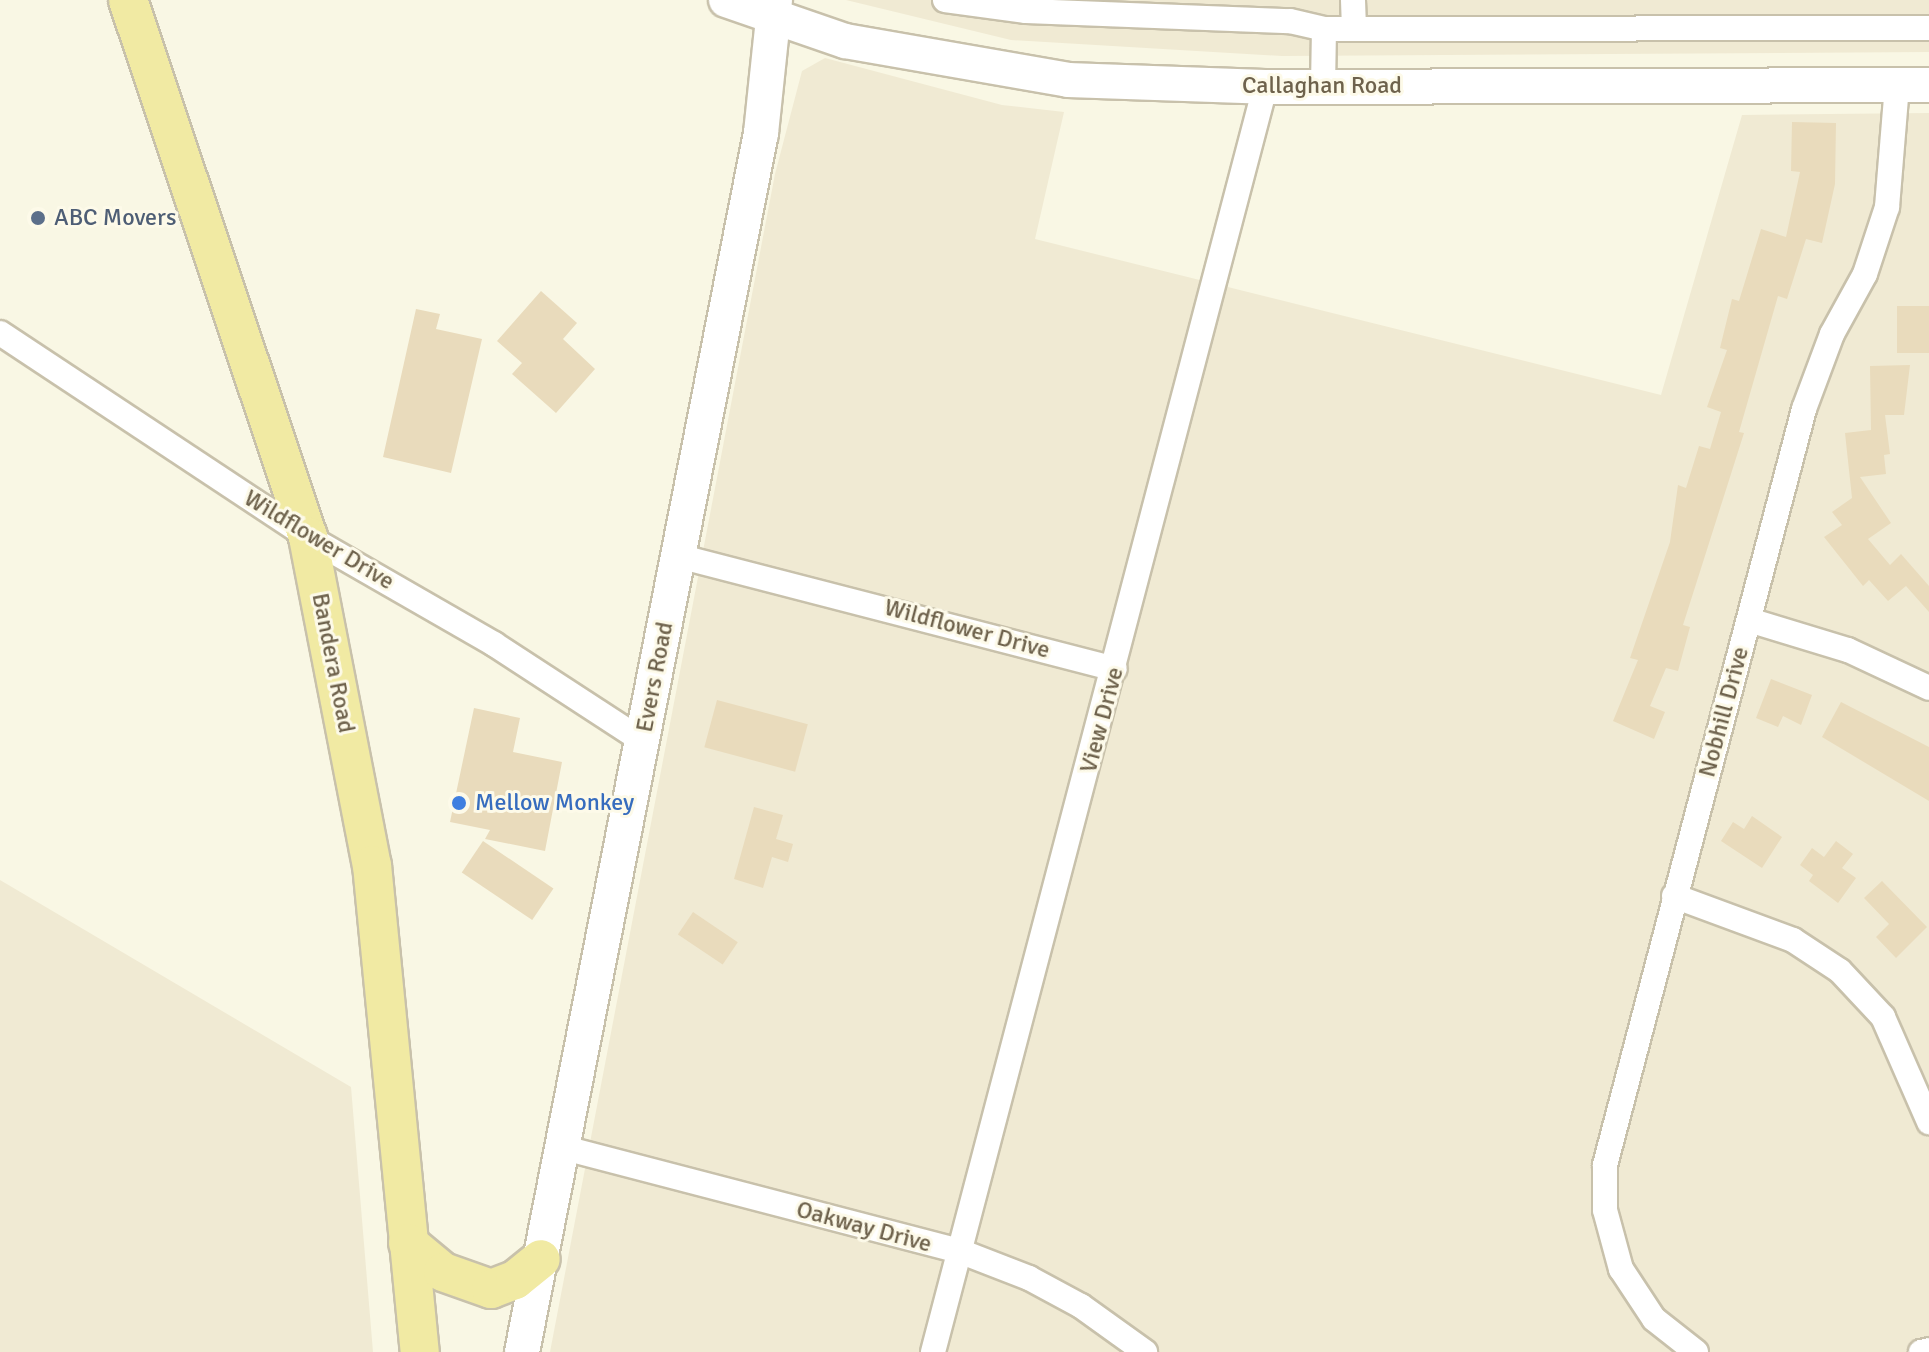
<!DOCTYPE html>
<html>
<head>
<meta charset="utf-8">
<style>
	body { margin:0 }
	#map { position:relative; width:1929px; height:1352px; overflow:hidden; background:#f9f7e4; font-family:Signika,sans-serif }
	div>[style] { position:absolute }
	.residential>* { inset:0; background:#f0ead3 }
	.building>* { inset:0; background:#e9dbbc; transform-origin:0 0 }
	.roads { filter:drop-shadow(2px 0 #c8c1ab) drop-shadow(-2px 0 #c8c1ab) drop-shadow(0 2px #c8c1ab) drop-shadow(0 -2px #c8c1ab) }
	.street>* { height:24px; margin:-12px; padding:0 12px; transform-origin:12px; border-radius:12px; background:#fff }
	.secondary>* { height:34px; margin:-17px; padding:0 17px; transform-origin:17px; border-radius:17px; background:#fff }
	.primary>* { height:38px; margin:-19px; padding:0 19px; transform-origin:19px; border-radius:19px; background:#f1eaa3 }
	.dots>* { width:22px; height:22px; translate:-50% -50%; box-sizing:border-box; border:4px solid #fdfae9; border-radius:50% }
	span { translate:-50% -50%; white-space:nowrap; text-align:center; line-height:1.15; -webkit-text-stroke:6px #fdfae9; paint-order:stroke }
	.street-label { font-size:24px; color:#6e624c }
	.service-label { font-size:24px; color:#4e5e75 }
	.left { translate:0 -50%; text-align:left }
	.shop-label { font-size:24px; color:#366cbe }
</style>
</head>
<body>
<div id="map">
	<div class="residential">
		<i style="clip-path:polygon(846px 0,1929px 0,1929px 52px,1282px 56px,1011px 40px)"></i>
		<i style="clip-path:polygon(825px 58px,1002px 105px,1064px 112px,1035px 239px,1661px 395px,1742px 115px,1929px 113px,1929px 1352px,550px 1352px,775px 174px,802px 71px)"></i>
		<i style="clip-path:polygon(0 880px,351px 1087px,373px 1352px,0 1352px)"></i>
	</div>
	<div class="building">
		<i style="clip-path:polygon(1792px 122px,1836px 123px,1835px 184px,1822px 243px,1806px 239px,1787px 299px,1778px 296px,1739px 432px,1744px 433px,1683px 625px,1690px 627px,1678px 671px,1666px 668px,1650px 706px,1665px 712px,1654px 739px,1613px 721px,1638px 660px,1630px 658px,1670px 542px,1678px 485px,1686px 488px,1699px 446px,1710px 449px,1721px 412px,1707px 407px,1727px 350px,1720px 348px,1732px 299px,1739px 301px,1761px 229px,1786px 237px,1800px 172px,1791px 171px)"></i>
		<i style="clip-path:polygon(541px 291px,577px 323px,563px 339px,595px 369px,556px 413px,512px 374px,522px 363px,497px 341px)"></i>
		<i style="left:1929px;top:306px;width:47px;height:32px;rotate:90deg"></i>
		<i style="clip-path:polygon(416px 309px,440px 314px,436px 329px,482px 339px,451px 473px,383px 457px)"></i>
		<i style="clip-path:polygon(1910px 365px,1904px 415px,1885px 415px,1890px 454px,1884px 455px,1886px 474px,1860px 477px,1891px 523px,1868px 539px,1890px 565px,1901px 554px,1929px 586px,1929px 612px,1906px 586px,1888px 601px,1869px 580px,1863px 586px,1824px 537px,1842px 525px,1832px 512px,1852px 498px,1845px 433px,1871px 430px,1870px 366px)"></i>
		<i style="clip-path:polygon(1771px 679px,1812px 695px,1801px 725px,1783px 716px,1778px 727px,1756px 718px)"></i>
		<i style="left:717px;top:700px;width:94px;height:49px;rotate:15deg"></i>
		<i style="clip-path:polygon(1841px 702px,1929px 747px,1929px 801px,1822px 737px)"></i>
		<i style="clip-path:polygon(474px 708px,520px 718px,513px 752px,562px 762px,545px 851px,485px 839px,490px 830px,450px 822px)"></i>
		<i style="clip-path:polygon(754px 807px,783px 815px,776px 839px,793px 844px,788px 862px,772px 857px,763px 888px,734px 879px)"></i>
		<i style="clip-path:polygon(1752px 816px,1782px 837px,1762px 868px,1721px 841px,1733px 822px,1744px 829px)"></i>
		<i style="left:483px;top:841px;width:85px;height:38px;rotate:34deg"></i>
		<i style="clip-path:polygon(1836px 841px,1853px 854px,1842px 868px,1856px 878px,1838px 903px,1809px 881px,1813px 875px,1800px 865px,1812px 848px,1824px 857px)"></i>
		<i style="clip-path:polygon(1882px 881px,1927px 927px,1896px 958px,1876px 937px,1889px 924px,1864px 898px)"></i>
		<i style="left:693px;top:912px;width:54px;height:27px;rotate:34deg"></i>
	</div>
	<div class="roads">
		<div class="street">
			<i style="left:945px;top:0;width:82px;rotate:7.7deg"></i>
			<i style="left:1026px;top:11px;width:264px;rotate:2.2deg"></i>
			<i style="left:1290px;top:21px;width:35px;rotate:13deg"></i>
			<i style="left:1324px;top:29px;width:605px;rotate:-0.09deg"></i>
			<i style="left:1353px;top:0;width:28px;rotate:88deg"></i>
			<i style="left:1323px;top:86px;width:57px;rotate:-89deg"></i>
			<i style="left:0;top:333px;width:369px;rotate:33.5deg"></i>
			<i style="left:308px;top:537px;width:215px;rotate:29.9deg"></i>
			<i style="left:494px;top:644px;width:178px;rotate:33.1deg"></i>
			<i style="left:678px;top:556px;width:451px;rotate:14.5deg"></i>
			<i style="left:1749px;top:620px;width:103px;rotate:16.9deg"></i>
			<i style="left:1848px;top:650px;width:89px;rotate:25.1deg"></i>
			<i style="left:1674px;top:896px;width:127px;rotate:20.3deg"></i>
			<i style="left:1793px;top:940px;width:56px;rotate:33.4deg"></i>
			<i style="left:1840px;top:971px;width:63px;rotate:46.9deg"></i>
			<i style="left:1883px;top:1017px;width:115px;rotate:66.3deg"></i>
			<i style="left:564px;top:1148px;width:411px;rotate:14.6deg"></i>
			<i style="left:962px;top:1252px;width:72px;rotate:21.2deg"></i>
			<i style="left:1029px;top:1278px;width:59px;rotate:28.3deg"></i>
			<i style="left:1081px;top:1306px;width:79px;rotate:35.7deg"></i>
			<i style="left:933px;top:1352px;width:1308px;rotate:-75.29deg"></i>
			<i style="left:1696px;top:1352px;width:53px;rotate:-141.8deg"></i>
			<i style="left:1654px;top:1319px;width:60px;rotate:-123.4deg"></i>
			<i style="left:1621px;top:1269px;width:61px;rotate:-105.2deg"></i>
			<i style="left:1605px;top:1210px;width:45px;rotate:-90deg"></i>
			<i style="left:1605px;top:1165px;width:782px;rotate:-75.25deg"></i>
			<i style="left:1804px;top:409px;width:80px;rotate:-69.5deg"></i>
			<i style="left:1832px;top:334px;width:68px;rotate:-61.2deg"></i>
			<i style="left:1865px;top:274px;width:71px;rotate:-71.8deg"></i>
			<i style="left:1887px;top:207px;width:122px;rotate:-85.3deg"></i>
			<i style="left:1921px;top:1352px;width:8px;rotate:-14deg"></i>
		</div>
		<div class="secondary">
			<i style="left:726px;top:0;width:126px;rotate:19deg"></i>
			<i style="left:845px;top:41px;width:226px;rotate:9.9deg"></i>
			<i style="left:1068px;top:80px;width:197px;rotate:2deg"></i>
			<i style="left:1265px;top:87px;width:664px;rotate:-0.17deg"></i>
			<i style="left:522px;top:1352px;width:1242px;rotate:-78.91deg"></i>
			<i style="left:761px;top:133px;width:134px;rotate:-84deg"></i>
		</div>
		<div class="primary">
			<i style="left:128px;top:0;width:566px;rotate:71.47deg"></i>
			<i style="left:308px;top:537px;width:334px;rotate:79deg"></i>
			<i style="left:372px;top:865px;width:489px;rotate:84.4deg"></i>
			<i style="left:408px;top:1243px;width:45px;rotate:39.6deg"></i>
			<i style="left:443px;top:1272px;width:51px;rotate:19.5deg"></i>
			<i style="left:491px;top:1289px;width:26px;rotate:-21deg"></i>
			<i style="left:515px;top:1280px;width:33px;rotate:-39deg"></i>
		</div>
	</div>
	<div class="dots">
		<i style="left:38px;top:218px;background:#5c6f8a"></i>
		<i style="left:459px;top:803px;background:#3f7fe0"></i>
	</div>
	<div class="street-label">
		<span style="left:1322px;top:86px">Callaghan Road</span>
		<span style="left:319px;top:540px;rotate:31deg">Wildflower Drive</span>
		<span style="left:967px;top:629px;rotate:15deg">Wildflower Drive</span>
		<span style="left:333px;top:663px;rotate:79deg">Bandera Road</span>
		<span style="left:655px;top:677px;rotate:-79deg">Evers Road</span>
		<span style="left:1724px;top:712px;rotate:-75deg">Nobhill Drive</span>
		<span style="left:1102px;top:720px;rotate:-75deg">View Drive</span>
		<span style="left:864px;top:1227px;rotate:15deg">Oakway Drive</span>
	</div>
	<div class="service-label">
		<span class="left" style="left:54px;top:218px">ABC Movers</span>
	</div>
	<div class="shop-label">
		<span class="left" style="left:475px;top:803px">Mellow Monkey</span>
	</div>
</div>
</body>
</html>
